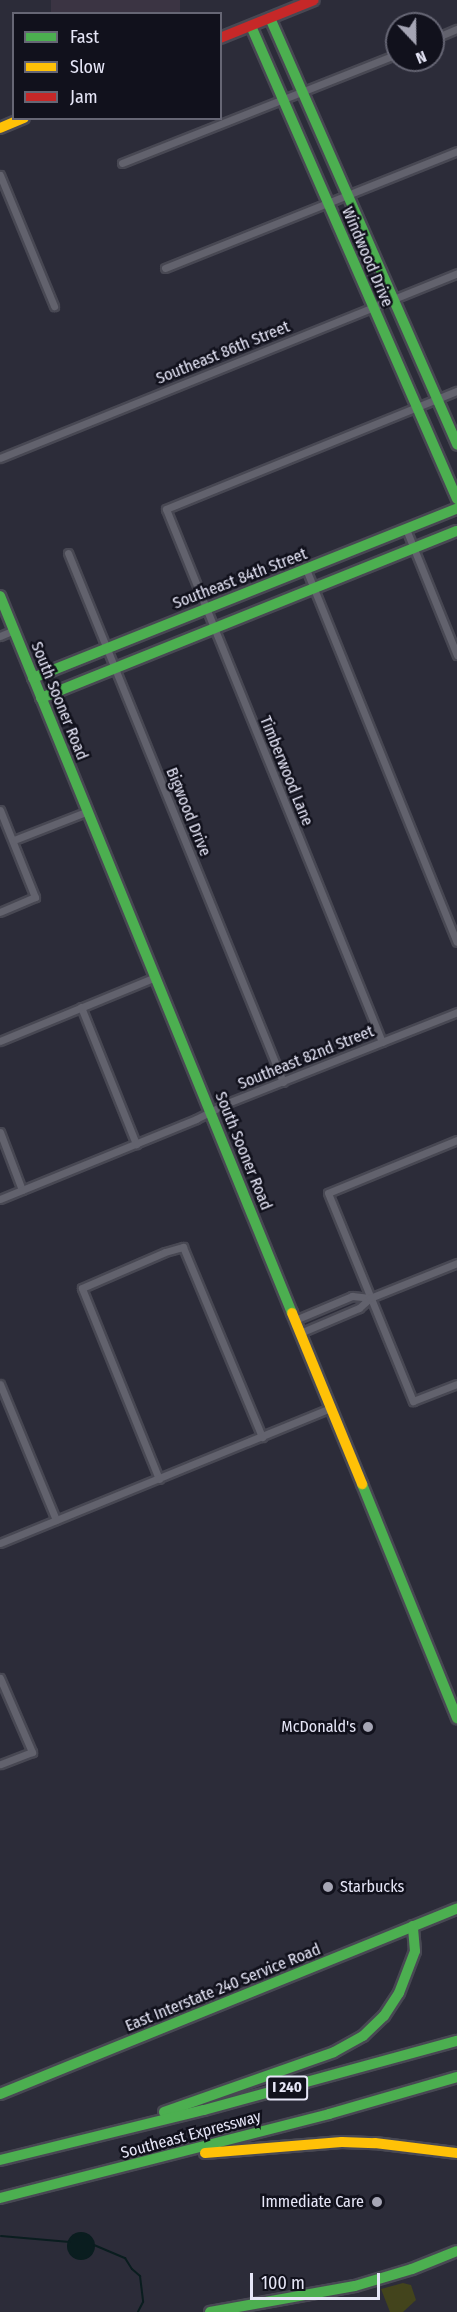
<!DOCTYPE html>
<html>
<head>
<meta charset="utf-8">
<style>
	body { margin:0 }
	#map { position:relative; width:457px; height:2312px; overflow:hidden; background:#2c2c39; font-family:"Fira Sans Condensed",sans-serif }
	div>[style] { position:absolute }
	.education>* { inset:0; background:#3b3443; transform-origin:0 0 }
	.green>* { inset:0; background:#43441c }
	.water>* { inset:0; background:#0a1d1f }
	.round { border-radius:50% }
	.stream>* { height:2px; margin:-1px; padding:0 1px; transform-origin:1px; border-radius:1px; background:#0a1d1f }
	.roads { filter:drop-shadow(2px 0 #484853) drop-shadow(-2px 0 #484853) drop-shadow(0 2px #484853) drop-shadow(0 -2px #484853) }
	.street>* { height:7px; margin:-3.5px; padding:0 3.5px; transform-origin:3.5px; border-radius:3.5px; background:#62626d }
	.fast>* { height:10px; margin:-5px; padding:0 5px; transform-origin:5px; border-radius:5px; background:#4caf50 }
	.slow>* { height:10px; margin:-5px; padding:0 5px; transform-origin:5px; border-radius:5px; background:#ffc107 }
	.jam>* { height:10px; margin:-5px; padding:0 5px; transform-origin:5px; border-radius:5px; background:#c62828 }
	.dots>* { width:16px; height:16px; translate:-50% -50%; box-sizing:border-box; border:3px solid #11111c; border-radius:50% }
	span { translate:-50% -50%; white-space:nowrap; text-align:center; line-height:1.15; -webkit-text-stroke:5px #11111c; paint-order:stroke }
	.shield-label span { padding:2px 4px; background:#11111c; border:2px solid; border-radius:4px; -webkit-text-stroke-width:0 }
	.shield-label { font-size:15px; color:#e6e6f7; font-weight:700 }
	.street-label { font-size:16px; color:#e6e6f7 }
	.poi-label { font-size:16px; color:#e6e6f7 }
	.right { translate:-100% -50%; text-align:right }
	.left { translate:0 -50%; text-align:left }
	.legend { position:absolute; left:12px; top:12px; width:210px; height:108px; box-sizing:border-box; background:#11111c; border:2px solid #666674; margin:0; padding:8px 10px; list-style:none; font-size:18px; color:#e6e6f7 }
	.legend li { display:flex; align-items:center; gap:12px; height:30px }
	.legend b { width:30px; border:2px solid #666674 }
	.north { position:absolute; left:385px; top:12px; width:60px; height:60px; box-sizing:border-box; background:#11111c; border:2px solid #666674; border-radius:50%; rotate:158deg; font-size:16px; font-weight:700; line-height:24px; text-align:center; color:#e6e6f7 }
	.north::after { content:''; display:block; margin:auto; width:21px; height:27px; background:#a5a5b4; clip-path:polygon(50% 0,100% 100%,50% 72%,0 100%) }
	.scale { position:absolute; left:250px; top:2273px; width:130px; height:27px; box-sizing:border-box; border:3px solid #e6e6f7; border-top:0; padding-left:8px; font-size:18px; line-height:21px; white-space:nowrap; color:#e6e6f7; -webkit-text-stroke:4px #11111c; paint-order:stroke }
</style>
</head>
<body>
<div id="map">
	<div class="education">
		<i style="left:51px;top:0;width:129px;height:14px"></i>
	</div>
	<div class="green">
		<i style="clip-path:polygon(403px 2283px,411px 2285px,416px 2300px,403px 2312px,390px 2312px,381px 2289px)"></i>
	</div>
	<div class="water">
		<i class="round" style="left:67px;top:2232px;width:28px;height:28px"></i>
	</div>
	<div class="stream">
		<i style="left:1px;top:2236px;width:69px;rotate:5deg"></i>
		<i style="left:94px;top:2245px;width:34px;rotate:23deg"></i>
		<i style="left:125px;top:2258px;width:13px;rotate:58deg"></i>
		<i style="left:132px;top:2269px;width:11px;rotate:41deg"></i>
		<i style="left:140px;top:2276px;width:26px;rotate:83deg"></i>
		<i style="left:143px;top:2302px;width:11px;rotate:117deg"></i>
	</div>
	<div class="roads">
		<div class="street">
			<i style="left:433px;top:39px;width:26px;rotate:-23deg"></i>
			<i style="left:122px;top:163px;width:296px;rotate:-21.6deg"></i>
			<i style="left:0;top:175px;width:142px;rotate:67.6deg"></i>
			<i style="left:165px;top:268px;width:315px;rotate:-21.8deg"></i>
			<i style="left:0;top:458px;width:493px;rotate:-22deg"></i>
			<i style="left:406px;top:529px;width:136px;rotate:68deg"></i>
			<i style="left:68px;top:553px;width:571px;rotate:67.88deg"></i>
			<i style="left:306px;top:569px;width:402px;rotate:68deg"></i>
			<i style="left:0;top:636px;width:15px;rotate:-23deg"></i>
			<i style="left:0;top:810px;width:94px;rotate:68.1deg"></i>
			<i style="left:35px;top:897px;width:38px;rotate:157deg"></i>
			<i style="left:14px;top:840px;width:79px;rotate:-21.4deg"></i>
			<i style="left:81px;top:1007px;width:148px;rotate:68.1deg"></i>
			<i style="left:0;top:1041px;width:168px;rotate:-22.4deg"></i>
			<i style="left:382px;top:1042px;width:575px;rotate:-112.06deg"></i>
			<i style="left:166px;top:509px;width:314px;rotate:-22.1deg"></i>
			<i style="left:0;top:1132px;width:62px;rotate:69.2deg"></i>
			<i style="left:457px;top:1140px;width:139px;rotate:157.7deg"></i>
			<i style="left:328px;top:1193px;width:225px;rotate:67.8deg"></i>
			<i style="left:413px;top:1401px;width:47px;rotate:-21.1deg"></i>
			<i style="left:0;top:1199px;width:212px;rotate:-22.2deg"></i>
			<i style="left:196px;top:1119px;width:33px;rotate:-27deg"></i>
			<i style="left:225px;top:1104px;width:250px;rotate:-21.6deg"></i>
			<i style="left:295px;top:1320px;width:62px;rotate:-22.8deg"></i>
			<i style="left:352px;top:1296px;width:18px;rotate:6deg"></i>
			<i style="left:300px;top:1333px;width:64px;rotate:-23deg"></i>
			<i style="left:359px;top:1308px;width:15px;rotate:-42deg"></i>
			<i style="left:370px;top:1298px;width:94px;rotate:-21.9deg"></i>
			<i style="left:0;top:1384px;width:147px;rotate:67.6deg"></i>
			<i style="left:159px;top:1479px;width:206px;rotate:-112deg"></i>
			<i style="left:82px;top:1288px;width:90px;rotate:-23.4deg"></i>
			<i style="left:165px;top:1252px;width:19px;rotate:-16deg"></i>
			<i style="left:183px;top:1247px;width:206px;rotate:67.4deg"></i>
			<i style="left:0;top:1543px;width:357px;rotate:-22.2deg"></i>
			<i style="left:0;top:1678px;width:81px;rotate:66.6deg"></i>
			<i style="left:32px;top:1752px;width:34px;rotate:159deg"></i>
		</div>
		<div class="fast">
			<i style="left:270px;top:18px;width:466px;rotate:66.3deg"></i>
			<i style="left:251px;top:26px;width:516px;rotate:66.47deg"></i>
			<i style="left:0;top:596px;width:774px;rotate:67.84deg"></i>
			<i style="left:33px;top:678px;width:457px;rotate:-21.8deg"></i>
			<i style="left:41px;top:698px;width:448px;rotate:-21.9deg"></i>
			<i style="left:362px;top:1484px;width:253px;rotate:67.9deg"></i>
			<i style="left:0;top:2094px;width:493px;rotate:-22.1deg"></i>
			<i style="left:164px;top:2112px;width:180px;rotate:-19.4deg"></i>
			<i style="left:334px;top:2052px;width:33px;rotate:-29deg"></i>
			<i style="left:363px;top:2036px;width:29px;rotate:-44deg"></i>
			<i style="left:384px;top:2016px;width:27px;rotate:-57deg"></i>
			<i style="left:399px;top:1993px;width:45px;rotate:-69.1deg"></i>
			<i style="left:415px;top:1951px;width:25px;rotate:-95deg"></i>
			<i style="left:0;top:2160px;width:210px;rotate:-13.8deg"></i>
			<i style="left:204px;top:2110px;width:262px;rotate:-15.3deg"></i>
			<i style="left:0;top:2198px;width:340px;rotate:-14.3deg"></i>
			<i style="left:329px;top:2114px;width:133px;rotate:-16.1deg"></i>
			<i style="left:210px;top:2312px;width:147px;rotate:-10.2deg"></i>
			<i style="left:355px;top:2286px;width:59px;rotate:-16.6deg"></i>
			<i style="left:412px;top:2269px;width:48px;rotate:-21.8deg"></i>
		</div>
		<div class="slow">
			<i style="left:0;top:128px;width:26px;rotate:-23deg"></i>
			<i style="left:292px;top:1313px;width:185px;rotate:67.7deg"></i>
			<i style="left:205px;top:2153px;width:137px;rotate:-4.6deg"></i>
			<i style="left:342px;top:2142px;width:33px;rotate:2deg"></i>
			<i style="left:375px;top:2143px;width:83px;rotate:7deg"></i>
		</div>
		<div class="jam">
			<i style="left:220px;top:38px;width:101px;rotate:-22deg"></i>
		</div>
	</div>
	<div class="dots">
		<i style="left:368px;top:1727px;background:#a5a5b4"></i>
		<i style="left:328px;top:1887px;background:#a5a5b4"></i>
		<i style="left:377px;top:2202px;background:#a5a5b4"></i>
	</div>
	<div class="shield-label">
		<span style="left:287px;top:2088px">I 240</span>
	</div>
	<div class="street-label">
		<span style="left:367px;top:257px;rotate:67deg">Windwood Drive</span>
		<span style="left:223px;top:353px;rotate:-22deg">Southeast 86th Street</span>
		<span style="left:240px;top:579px;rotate:-21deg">Southeast 84th Street</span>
		<span style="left:59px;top:701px;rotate:68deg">South Sooner Road</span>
		<span style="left:286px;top:771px;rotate:68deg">Timberwood Lane</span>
		<span style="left:188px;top:812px;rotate:68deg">Bigwood Drive</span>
		<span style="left:306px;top:1058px;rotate:-22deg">Southeast 82nd Street</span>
		<span style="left:243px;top:1151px;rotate:68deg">South Sooner Road</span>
		<span style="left:223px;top:1988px;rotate:-22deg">East Interstate 240 Service Road</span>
		<span style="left:191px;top:2135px;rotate:-15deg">Southeast Expressway</span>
	</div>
	<div class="poi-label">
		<span class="right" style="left:356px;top:1727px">McDonald's</span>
		<span class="left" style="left:340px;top:1887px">Starbucks</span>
		<span class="right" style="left:364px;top:2202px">Immediate Care</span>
	</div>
	<ul class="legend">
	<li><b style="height:8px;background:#4caf50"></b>Fast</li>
	<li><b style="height:8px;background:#ffc107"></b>Slow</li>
	<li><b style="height:8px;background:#c62828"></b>Jam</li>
	</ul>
	<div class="north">N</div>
	<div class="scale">100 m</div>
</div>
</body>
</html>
